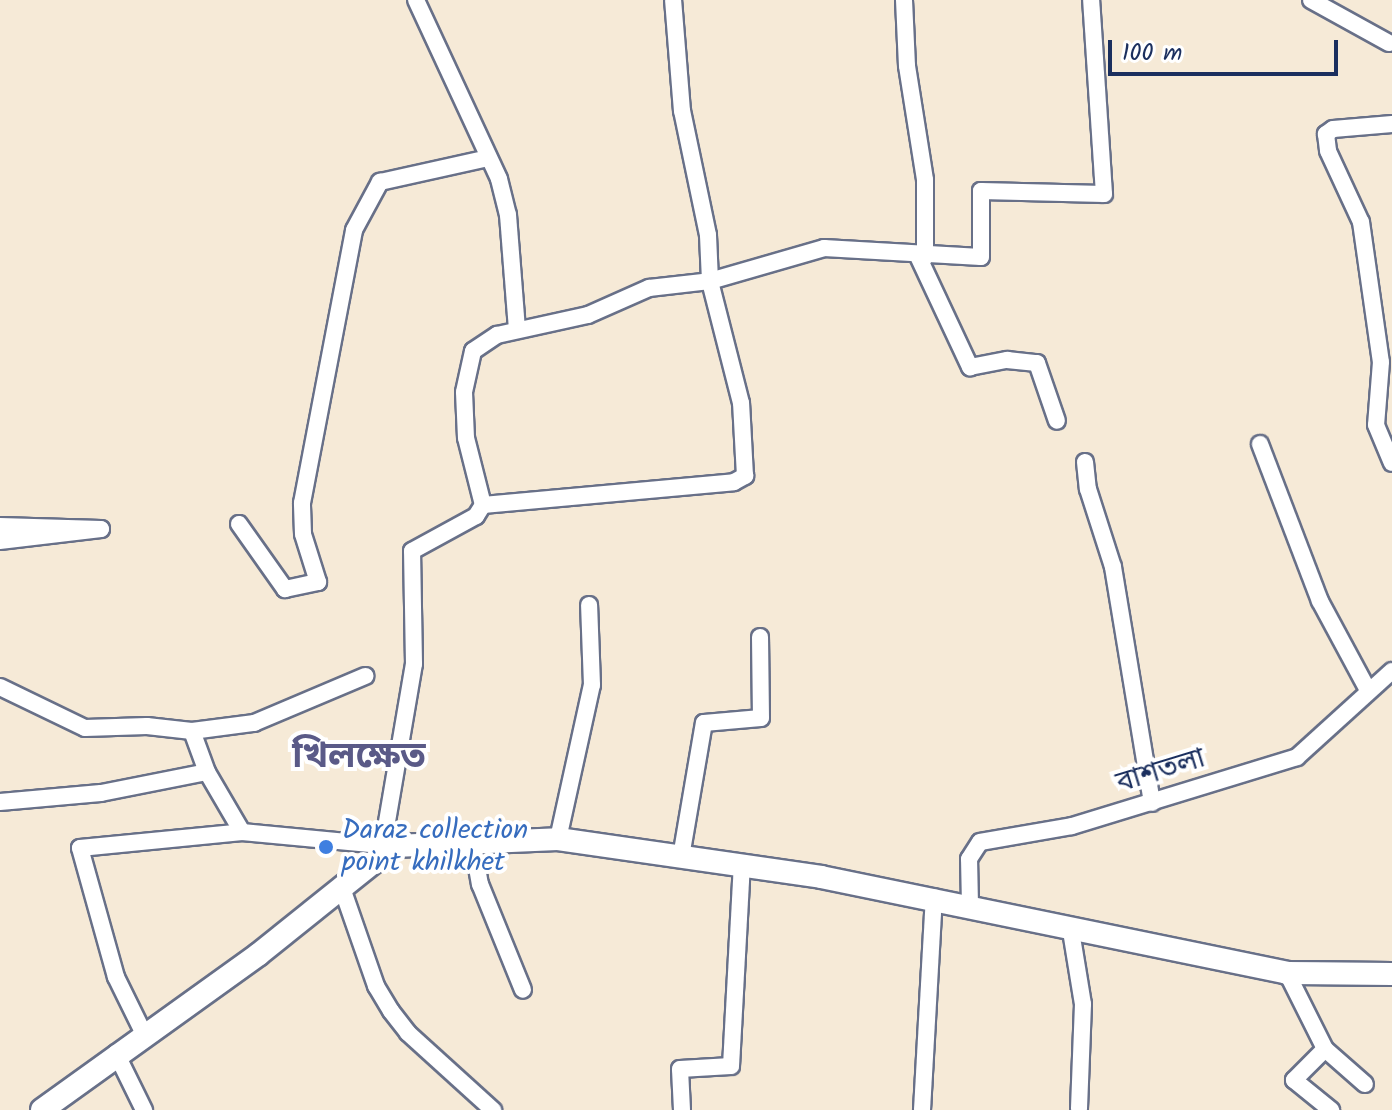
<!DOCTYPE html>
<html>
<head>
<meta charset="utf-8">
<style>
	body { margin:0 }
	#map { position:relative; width:1392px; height:1110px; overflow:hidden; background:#f6ead7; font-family:Kalam,"Noto Sans Bengali",sans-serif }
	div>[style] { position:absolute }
	.roads { filter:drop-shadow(2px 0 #687088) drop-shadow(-2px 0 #687088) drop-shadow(0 2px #687088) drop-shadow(0 -2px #687088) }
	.street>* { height:16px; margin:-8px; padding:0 8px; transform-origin:8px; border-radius:8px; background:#fff }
	.secondary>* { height:22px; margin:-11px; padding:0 11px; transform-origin:11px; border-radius:11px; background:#fff }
	.dots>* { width:22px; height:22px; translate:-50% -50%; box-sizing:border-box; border:4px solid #fff; border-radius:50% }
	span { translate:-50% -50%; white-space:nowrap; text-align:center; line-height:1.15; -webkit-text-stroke:8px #fff; paint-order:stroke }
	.street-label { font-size:28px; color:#1b2f5e }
	.shop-label { font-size:28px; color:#366cbe }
	.left { translate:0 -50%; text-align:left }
	.district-label { font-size:36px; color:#5a5a87; font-weight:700 }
	.scale { position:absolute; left:1108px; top:40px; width:230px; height:36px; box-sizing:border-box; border:4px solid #1b2f5e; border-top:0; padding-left:10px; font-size:24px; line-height:28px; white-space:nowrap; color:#1b2f5e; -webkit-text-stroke:6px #fff; paint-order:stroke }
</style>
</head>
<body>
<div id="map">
	<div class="roads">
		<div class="street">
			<i style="left:416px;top:0;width:197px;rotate:65.1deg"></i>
			<i style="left:499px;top:179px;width:37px;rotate:76deg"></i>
			<i style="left:508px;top:215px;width:114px;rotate:85.5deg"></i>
			<i style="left:904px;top:0;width:66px;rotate:87.4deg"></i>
			<i style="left:907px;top:66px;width:115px;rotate:81deg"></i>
			<i style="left:925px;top:180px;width:77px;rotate:90deg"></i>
			<i style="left:1311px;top:0;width:89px;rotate:28.9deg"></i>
			<i style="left:1392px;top:124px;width:59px;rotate:175.2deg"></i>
			<i style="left:1333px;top:129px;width:9px;rotate:144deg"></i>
			<i style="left:1326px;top:134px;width:17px;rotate:83deg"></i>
			<i style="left:1328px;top:151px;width:78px;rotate:65.1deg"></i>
			<i style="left:1361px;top:222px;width:141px;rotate:81.9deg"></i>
			<i style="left:1381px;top:362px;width:63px;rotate:94.5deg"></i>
			<i style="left:1376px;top:425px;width:41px;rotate:67.2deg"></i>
			<i style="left:918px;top:256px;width:123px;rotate:64.9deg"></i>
			<i style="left:970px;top:367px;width:38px;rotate:-11deg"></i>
			<i style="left:1007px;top:360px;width:30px;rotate:6deg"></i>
			<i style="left:1037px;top:363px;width:61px;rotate:71deg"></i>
			<i style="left:1260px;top:444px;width:168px;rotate:69.1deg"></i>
			<i style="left:1320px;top:601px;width:101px;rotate:61.7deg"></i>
			<i style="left:1085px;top:462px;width:27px;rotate:84deg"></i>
			<i style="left:1088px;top:489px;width:82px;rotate:72.2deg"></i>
			<i style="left:1113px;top:567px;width:239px;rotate:80.6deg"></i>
			<i style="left:483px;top:505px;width:252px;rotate:-5.2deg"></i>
			<i style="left:734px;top:482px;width:13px;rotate:-29deg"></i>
			<i style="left:745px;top:476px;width:73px;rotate:-93.1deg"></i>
			<i style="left:741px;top:403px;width:126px;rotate:-104.3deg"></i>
			<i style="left:710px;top:281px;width:46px;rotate:-92.5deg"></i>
			<i style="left:708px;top:235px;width:127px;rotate:-101.8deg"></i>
			<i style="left:682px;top:111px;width:111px;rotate:-94.6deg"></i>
			<i style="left:239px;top:524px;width:80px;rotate:54.7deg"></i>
			<i style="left:285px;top:589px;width:34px;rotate:-12deg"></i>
			<i style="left:318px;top:582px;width:50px;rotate:-107.4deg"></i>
			<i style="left:303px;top:534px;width:31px;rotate:-92deg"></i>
			<i style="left:302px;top:503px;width:278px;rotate:-79.2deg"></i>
			<i style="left:354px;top:230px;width:55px;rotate:-61.6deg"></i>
			<i style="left:380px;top:182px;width:111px;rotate:-12.5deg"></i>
			<i style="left:0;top:526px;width:101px;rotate:1.7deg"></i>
			<i style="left:101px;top:529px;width:102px;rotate:173.2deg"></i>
			<i style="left:0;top:687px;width:94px;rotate:25.8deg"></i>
			<i style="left:85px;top:728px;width:62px;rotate:-1.8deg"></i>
			<i style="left:147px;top:726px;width:45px;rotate:6.3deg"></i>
			<i style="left:192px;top:731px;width:63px;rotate:-7.4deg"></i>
			<i style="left:254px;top:723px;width:121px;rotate:-22.9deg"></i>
			<i style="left:192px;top:731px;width:44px;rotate:69.9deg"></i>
			<i style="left:207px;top:772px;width:69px;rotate:59.7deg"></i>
			<i style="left:0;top:802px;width:101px;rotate:-5.1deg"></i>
			<i style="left:101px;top:793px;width:108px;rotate:-11.2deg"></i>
			<i style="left:558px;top:839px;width:158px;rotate:-77.6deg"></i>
			<i style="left:592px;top:685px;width:80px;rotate:-92.1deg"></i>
			<i style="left:383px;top:845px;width:184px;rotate:-80.3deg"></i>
			<i style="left:414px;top:664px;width:113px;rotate:-91deg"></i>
			<i style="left:412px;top:551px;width:73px;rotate:-28.7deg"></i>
			<i style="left:476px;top:516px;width:13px;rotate:-58deg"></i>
			<i style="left:483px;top:505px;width:69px;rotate:-104.2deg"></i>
			<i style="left:466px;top:438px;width:46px;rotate:-92.5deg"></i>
			<i style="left:464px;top:392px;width:42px;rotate:-77.6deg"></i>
			<i style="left:473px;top:351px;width:29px;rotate:-34deg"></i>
			<i style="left:497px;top:335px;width:93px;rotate:-12.4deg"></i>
			<i style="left:588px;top:315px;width:67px;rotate:-23.9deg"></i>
			<i style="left:649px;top:288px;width:61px;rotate:-6.5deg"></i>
			<i style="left:710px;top:281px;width:119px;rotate:-16.1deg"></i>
			<i style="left:824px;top:248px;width:157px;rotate:3.3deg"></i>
			<i style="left:981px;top:257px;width:66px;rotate:-90deg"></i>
			<i style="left:981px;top:191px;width:123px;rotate:1.4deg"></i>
			<i style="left:1104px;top:194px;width:194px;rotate:-93.8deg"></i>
			<i style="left:473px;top:845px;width:40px;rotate:80deg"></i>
			<i style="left:480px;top:884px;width:114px;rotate:67.9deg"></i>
			<i style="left:681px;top:857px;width:136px;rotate:-80.3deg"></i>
			<i style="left:704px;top:723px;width:57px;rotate:-5deg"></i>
			<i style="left:761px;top:718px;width:81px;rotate:-90.7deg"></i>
			<i style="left:343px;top:891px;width:101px;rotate:70.8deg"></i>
			<i style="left:376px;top:986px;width:29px;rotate:59deg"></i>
			<i style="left:391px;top:1011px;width:28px;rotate:52deg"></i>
			<i style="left:408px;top:1033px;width:115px;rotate:42.2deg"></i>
			<i style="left:970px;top:905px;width:46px;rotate:-91.2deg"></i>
			<i style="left:969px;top:859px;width:20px;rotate:-57deg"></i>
			<i style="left:980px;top:842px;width:93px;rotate:-9.9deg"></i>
			<i style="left:1072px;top:826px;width:235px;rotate:-17deg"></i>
			<i style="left:1297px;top:757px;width:128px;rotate:-42.2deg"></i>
			<i style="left:1071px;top:931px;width:74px;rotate:80.7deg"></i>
			<i style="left:1083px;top:1004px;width:105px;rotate:92.2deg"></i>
			<i style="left:1287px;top:973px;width:85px;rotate:63.4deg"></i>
			<i style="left:1325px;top:1049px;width:44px;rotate:135deg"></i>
			<i style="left:1294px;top:1080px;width:48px;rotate:39deg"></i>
			<i style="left:144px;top:1034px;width:64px;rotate:-116.2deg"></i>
			<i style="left:116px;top:977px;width:134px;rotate:-105.6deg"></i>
			<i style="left:80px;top:848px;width:163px;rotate:-5.6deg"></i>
			<i style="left:242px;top:832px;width:150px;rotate:5.4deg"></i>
			<i style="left:1325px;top:1049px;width:53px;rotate:41.2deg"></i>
			<i style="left:116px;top:1053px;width:64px;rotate:63.8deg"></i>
			<i style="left:682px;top:1110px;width:41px;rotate:-92.8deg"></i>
			<i style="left:680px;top:1069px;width:51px;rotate:-3.4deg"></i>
			<i style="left:731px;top:1066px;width:201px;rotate:-86.9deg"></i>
			<i style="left:922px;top:1110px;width:213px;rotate:-86.8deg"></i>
		</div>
		<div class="secondary">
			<i style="left:42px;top:1110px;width:267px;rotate:-35.7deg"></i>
			<i style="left:259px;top:954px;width:173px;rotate:-38.7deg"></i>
			<i style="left:394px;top:846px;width:164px;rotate:-2.4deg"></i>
			<i style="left:558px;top:839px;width:266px;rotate:8.2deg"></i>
			<i style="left:821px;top:877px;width:476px;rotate:11.6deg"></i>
			<i style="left:1287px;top:973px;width:105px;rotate:0.5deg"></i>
		</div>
	</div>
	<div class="dots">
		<i style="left:326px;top:847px;background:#3f7fe0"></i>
	</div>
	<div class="street-label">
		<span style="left:1161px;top:772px;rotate:-17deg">বাশতলা</span>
	</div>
	<div class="shop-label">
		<span class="left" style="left:342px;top:847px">Daraz collection<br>point khilkhet</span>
	</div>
	<div class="district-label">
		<span style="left:359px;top:758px">খিলক্ষেত</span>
	</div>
	<div class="scale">100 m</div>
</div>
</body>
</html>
